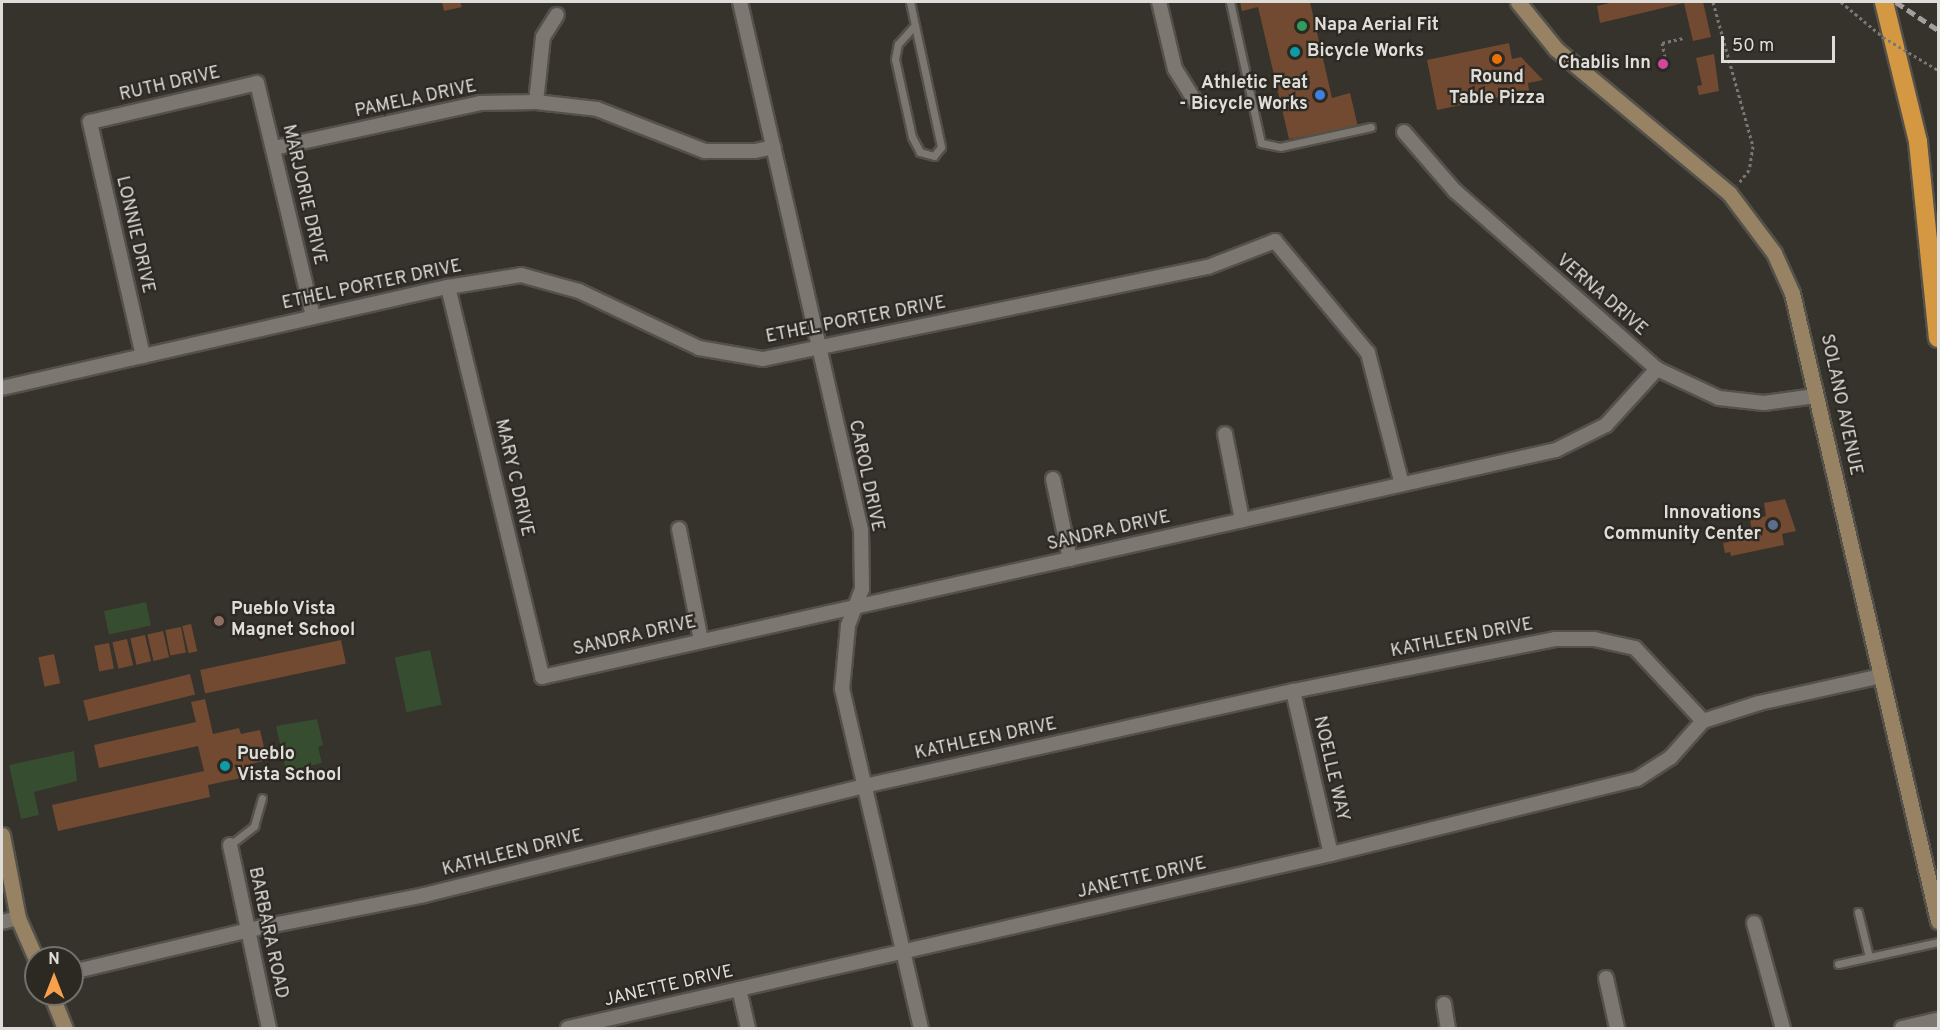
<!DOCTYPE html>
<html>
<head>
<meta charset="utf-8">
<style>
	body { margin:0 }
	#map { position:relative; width:1940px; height:1030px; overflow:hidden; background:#36322c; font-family:Overpass,sans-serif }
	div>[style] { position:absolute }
	.green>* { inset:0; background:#364d2f; transform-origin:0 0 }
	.building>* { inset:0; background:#724a32; transform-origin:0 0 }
	.path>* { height:3px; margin-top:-1.5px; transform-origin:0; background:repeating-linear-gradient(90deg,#7a7772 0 3px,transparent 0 6px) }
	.roads { filter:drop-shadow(2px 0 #54514b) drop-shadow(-2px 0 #54514b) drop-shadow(0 2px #54514b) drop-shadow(0 -2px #54514b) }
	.lane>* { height:7px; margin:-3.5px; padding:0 3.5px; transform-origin:3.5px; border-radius:3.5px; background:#7c7871 }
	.street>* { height:14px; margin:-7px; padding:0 7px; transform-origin:7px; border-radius:7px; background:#7c7871 }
	.secondary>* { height:15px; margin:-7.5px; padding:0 7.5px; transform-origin:7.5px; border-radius:7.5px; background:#978263 }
	.highway>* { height:18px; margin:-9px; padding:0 9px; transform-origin:9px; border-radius:9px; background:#d59842 }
	.rail>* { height:4.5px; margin-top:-2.25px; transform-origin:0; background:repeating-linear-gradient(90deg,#a29f9b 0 9px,transparent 0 13.5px) }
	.path-bridge>* { height:3px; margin-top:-1.5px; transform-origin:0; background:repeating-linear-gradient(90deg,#7a7772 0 3px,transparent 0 6px) }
	.dots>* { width:16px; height:16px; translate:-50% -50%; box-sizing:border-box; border:3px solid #2c2822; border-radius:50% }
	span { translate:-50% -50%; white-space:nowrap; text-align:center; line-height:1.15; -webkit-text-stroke:4.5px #2c2822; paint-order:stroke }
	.poi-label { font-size:18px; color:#dfddd9; font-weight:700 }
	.left { translate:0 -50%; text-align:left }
	.right { translate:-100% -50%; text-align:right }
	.street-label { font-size:18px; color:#dfddd9 }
	.frame { position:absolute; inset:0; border:3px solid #dfddd9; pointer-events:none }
	.north { position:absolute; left:24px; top:946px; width:60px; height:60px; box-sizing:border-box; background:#2c2822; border:2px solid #74706b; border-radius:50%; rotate:0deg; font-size:16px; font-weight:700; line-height:24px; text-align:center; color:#dfddd9 }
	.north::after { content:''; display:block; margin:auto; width:21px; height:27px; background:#f9a04d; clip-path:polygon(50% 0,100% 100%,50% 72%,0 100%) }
	.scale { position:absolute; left:1721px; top:36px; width:114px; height:27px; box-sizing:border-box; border:3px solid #dfddd9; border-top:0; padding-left:8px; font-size:18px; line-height:21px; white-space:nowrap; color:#dfddd9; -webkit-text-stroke:4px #2c2822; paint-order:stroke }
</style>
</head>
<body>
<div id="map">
	<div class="green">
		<i style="left:146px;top:602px;width:24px;height:43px;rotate:78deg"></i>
		<i style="left:430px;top:650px;width:56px;height:36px;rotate:78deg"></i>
		<i style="clip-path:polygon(317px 719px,323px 745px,318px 747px,322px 763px,286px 771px,276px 726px)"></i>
		<i style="clip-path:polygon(74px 751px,77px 781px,34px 792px,39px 815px,21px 819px,9px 765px)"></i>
	</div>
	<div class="building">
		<i style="clip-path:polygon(442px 2px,460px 2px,462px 7px,444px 11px)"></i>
		<i style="clip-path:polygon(1240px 2px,1310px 2px,1332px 98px,1350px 93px,1358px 127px,1289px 139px,1258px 7px,1242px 11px)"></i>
		<i style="clip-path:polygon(1614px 2px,1703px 2px,1711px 37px,1693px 41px,1684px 3px,1600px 23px,1597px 6px)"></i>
		<i style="clip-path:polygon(1509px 43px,1512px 59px,1521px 57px,1543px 80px,1528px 83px,1529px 91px,1437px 110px,1427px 60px)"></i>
		<i style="clip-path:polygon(1714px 54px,1719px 91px,1699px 95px,1697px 86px,1702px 85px,1696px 58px)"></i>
		<i style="clip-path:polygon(1785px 499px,1796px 531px,1782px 534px,1784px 545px,1731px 556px,1730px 552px,1725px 553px,1723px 543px,1729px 542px,1727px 536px,1752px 531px,1750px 520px,1766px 516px,1764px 503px)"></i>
		<i style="left:191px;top:624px;width:28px;height:9px;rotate:77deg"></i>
		<i style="left:181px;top:627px;width:26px;height:16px;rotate:79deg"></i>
		<i style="left:163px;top:631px;width:27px;height:16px;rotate:77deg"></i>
		<i style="left:145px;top:635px;width:27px;height:15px;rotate:77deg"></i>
		<i style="left:127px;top:639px;width:27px;height:15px;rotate:77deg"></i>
		<i style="left:341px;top:640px;width:24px;height:144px;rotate:78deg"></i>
		<i style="left:109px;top:643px;width:26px;height:15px;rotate:79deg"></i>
		<i style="left:54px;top:654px;width:30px;height:16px;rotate:78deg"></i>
		<i style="left:190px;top:674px;width:21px;height:110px;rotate:76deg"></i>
		<i style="clip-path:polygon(205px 699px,213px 734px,239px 728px,241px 734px,260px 730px,267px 760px,247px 765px,250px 776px,208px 785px,210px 797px,58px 831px,52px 805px,204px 771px,198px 746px,99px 768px,94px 745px,196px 722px,191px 702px)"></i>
	</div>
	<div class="path">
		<i style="left:1713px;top:2px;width:149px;rotate:74.5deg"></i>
		<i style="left:1753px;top:146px;width:24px;rotate:99deg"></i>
		<i style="left:1749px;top:170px;width:18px;rotate:128deg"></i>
		<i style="left:1665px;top:57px;width:14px;rotate:-102deg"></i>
		<i style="left:1662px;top:43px;width:23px;rotate:-13deg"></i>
	</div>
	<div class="roads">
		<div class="lane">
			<i style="left:910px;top:2px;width:148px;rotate:77.9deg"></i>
			<i style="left:941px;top:147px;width:11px;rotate:128deg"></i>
			<i style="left:934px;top:156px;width:15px;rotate:-164deg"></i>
			<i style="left:920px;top:152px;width:17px;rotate:-118deg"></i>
			<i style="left:912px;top:137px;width:80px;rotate:-102.3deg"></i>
			<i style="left:895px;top:59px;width:15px;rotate:-79deg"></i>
			<i style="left:898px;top:44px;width:25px;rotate:-48deg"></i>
			<i style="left:1230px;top:2px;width:144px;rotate:77.6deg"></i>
			<i style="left:1261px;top:143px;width:19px;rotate:12deg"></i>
			<i style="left:1280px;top:147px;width:93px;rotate:-12.4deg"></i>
			<i style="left:230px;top:845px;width:31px;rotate:-38deg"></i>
			<i style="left:254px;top:826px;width:29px;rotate:-74deg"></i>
			<i style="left:1858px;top:912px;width:46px;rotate:76.3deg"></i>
			<i style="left:1838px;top:964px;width:102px;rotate:-12.4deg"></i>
		</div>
		<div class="street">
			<i style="left:740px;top:2px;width:542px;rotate:77.09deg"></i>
			<i style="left:861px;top:530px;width:59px;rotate:89deg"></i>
			<i style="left:862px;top:589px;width:40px;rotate:111deg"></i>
			<i style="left:848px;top:626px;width:63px;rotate:95.4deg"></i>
			<i style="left:842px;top:689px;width:348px;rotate:76.9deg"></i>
			<i style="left:1159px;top:2px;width:69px;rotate:76.6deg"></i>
			<i style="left:1175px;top:69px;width:39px;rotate:58deg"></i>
			<i style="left:536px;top:102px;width:65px;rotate:-83.9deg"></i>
			<i style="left:543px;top:37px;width:26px;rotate:-58deg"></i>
			<i style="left:1404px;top:132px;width:78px;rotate:49.2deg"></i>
			<i style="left:1455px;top:191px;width:269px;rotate:41.4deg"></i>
			<i style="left:1657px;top:369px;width:68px;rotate:25.1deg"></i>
			<i style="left:1719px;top:398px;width:45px;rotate:6.3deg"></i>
			<i style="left:1764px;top:403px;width:52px;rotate:-7.7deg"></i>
			<i style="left:274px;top:148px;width:211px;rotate:-12.3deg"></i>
			<i style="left:480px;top:103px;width:56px;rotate:-1deg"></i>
			<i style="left:536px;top:102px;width:61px;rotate:6.5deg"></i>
			<i style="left:597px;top:109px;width:116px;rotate:21.3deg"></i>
			<i style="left:705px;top:151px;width:50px"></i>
			<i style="left:755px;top:151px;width:19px;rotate:-12deg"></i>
			<i style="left:448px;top:287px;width:401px;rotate:76.4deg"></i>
			<i style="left:542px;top:677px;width:1039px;rotate:-12.62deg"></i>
			<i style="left:1556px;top:450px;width:56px;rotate:-26.6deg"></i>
			<i style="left:1606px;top:425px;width:76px;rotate:-47.7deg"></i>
			<i style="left:143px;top:356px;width:240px;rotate:-102.8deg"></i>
			<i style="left:90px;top:122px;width:171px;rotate:-13.1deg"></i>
			<i style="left:257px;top:83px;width:240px;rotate:76.5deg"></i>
			<i style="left:2px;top:388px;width:457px;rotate:-12.8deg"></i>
			<i style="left:448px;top:287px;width:74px;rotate:-9.3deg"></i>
			<i style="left:521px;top:275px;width:60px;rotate:15.4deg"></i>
			<i style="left:579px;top:291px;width:133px;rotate:25.4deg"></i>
			<i style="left:699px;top:348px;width:65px;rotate:9.8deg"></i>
			<i style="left:763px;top:359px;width:454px;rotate:-11.7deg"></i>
			<i style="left:1208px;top:267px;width:72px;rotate:-21.2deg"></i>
			<i style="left:1275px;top:241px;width:146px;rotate:50.3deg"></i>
			<i style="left:1368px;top:353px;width:135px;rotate:75.5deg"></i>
			<i style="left:1225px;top:434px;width:88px;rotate:78.8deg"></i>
			<i style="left:1053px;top:479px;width:82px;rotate:78deg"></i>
			<i style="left:679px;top:529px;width:113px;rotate:78.8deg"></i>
			<i style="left:1293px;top:691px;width:167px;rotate:76.9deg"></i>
			<i style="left:230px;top:845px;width:187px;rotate:78deg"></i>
			<i style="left:2px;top:922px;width:16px;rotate:-14deg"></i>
			<i style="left:1754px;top:923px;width:109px;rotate:74.6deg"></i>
			<i style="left:72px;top:972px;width:196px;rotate:-13.3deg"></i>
			<i style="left:263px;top:927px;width:164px;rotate:-11.2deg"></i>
			<i style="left:424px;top:895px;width:453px;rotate:-13.9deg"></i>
			<i style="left:864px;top:786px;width:439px;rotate:-12.5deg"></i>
			<i style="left:1293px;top:691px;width:267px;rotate:-11.2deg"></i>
			<i style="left:1555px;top:639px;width:39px"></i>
			<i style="left:1594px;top:639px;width:42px;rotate:12.4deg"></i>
			<i style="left:1635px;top:648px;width:100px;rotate:47deg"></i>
			<i style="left:1703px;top:721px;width:59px;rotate:-17.8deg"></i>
			<i style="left:1759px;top:703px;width:126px;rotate:-12.4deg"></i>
			<i style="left:1606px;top:978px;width:51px;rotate:77.6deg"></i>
			<i style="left:739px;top:989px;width:40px;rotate:77deg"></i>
			<i style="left:1444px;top:1004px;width:24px;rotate:81deg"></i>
			<i style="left:568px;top:1028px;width:783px;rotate:-12.85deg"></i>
			<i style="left:1331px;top:854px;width:315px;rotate:-13.8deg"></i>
			<i style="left:1637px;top:779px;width:40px;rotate:-32.9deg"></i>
			<i style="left:1671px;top:757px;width:48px;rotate:-48.4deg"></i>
			<i style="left:1902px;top:1028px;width:37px;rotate:-13deg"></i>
		</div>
		<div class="secondary">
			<i style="left:1518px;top:2px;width:60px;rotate:51deg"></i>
			<i style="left:1556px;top:49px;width:225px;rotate:39.8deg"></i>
			<i style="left:1729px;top:193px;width:75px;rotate:53.1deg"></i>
			<i style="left:1774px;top:253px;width:44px;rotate:65.8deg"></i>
			<i style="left:1792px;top:293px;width:645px;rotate:76.91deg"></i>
			<i style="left:2px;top:835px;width:85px;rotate:79.1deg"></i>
			<i style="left:18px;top:918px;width:45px;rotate:66.3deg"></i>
			<i style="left:51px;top:994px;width:37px;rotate:68deg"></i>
		</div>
		<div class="highway">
			<i style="left:1884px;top:2px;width:144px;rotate:76.3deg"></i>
			<i style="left:1918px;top:142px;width:197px;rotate:84.2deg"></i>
		</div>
	</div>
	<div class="rail">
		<i style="left:1896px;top:2px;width:50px;rotate:33.7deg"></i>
	</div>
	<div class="path-bridge">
		<i style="left:1841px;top:2px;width:55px;rotate:39.8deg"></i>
		<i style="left:1883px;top:37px;width:64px;rotate:31deg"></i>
	</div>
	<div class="dots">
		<i style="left:1302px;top:26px;background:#2e9e5b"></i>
		<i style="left:1295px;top:52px;background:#0f9aa8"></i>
		<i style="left:1497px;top:59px;background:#e8710a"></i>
		<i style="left:1663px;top:64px;background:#d1479c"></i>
		<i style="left:1320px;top:95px;background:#3f7fe0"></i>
		<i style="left:1773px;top:525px;background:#5c6f8a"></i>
		<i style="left:219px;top:621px;background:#8d6e63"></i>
		<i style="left:225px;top:766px;background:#0f9aa8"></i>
	</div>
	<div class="poi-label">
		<span class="left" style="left:1314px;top:26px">Napa Aerial Fit</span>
		<span class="left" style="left:1307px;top:52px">Bicycle Works</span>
		<span class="right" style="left:1651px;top:64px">Chablis Inn</span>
		<span style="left:1497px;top:89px">Round<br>Table Pizza</span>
		<span class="right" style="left:1308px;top:95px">Athletic Feat<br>- Bicycle Works</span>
		<span class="right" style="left:1761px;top:525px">Innovations<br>Community Center</span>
		<span class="left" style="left:231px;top:621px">Pueblo Vista<br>Magnet School</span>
		<span class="left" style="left:237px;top:766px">Pueblo<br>Vista School</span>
	</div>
	<div class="street-label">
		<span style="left:170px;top:85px;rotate:-13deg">RUTH DRIVE</span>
		<span style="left:416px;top:100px;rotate:-12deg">PAMELA DRIVE</span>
		<span style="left:303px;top:195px;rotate:77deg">MARJORIE DRIVE</span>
		<span style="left:134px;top:235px;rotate:77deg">LONNIE DRIVE</span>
		<span style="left:372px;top:286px;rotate:-12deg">ETHEL PORTER DRIVE</span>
		<span style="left:1601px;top:296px;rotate:41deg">VERNA DRIVE</span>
		<span style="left:856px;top:321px;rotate:-11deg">ETHEL PORTER DRIVE</span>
		<span style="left:1840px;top:405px;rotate:78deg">SOLANO AVENUE</span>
		<span style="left:865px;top:476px;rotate:78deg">CAROL DRIVE</span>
		<span style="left:513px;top:478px;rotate:77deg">MARY C DRIVE</span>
		<span style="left:1109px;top:532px;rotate:-13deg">SANDRA DRIVE</span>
		<span style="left:635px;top:637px;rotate:-13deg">SANDRA DRIVE</span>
		<span style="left:1462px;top:639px;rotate:-11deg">KATHLEEN DRIVE</span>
		<span style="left:986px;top:740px;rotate:-12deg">KATHLEEN DRIVE</span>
		<span style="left:1330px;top:769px;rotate:77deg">NOELLE WAY</span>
		<span style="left:513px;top:854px;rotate:-14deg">KATHLEEN DRIVE</span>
		<span style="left:1142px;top:879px;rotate:-13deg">JANETTE DRIVE</span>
		<span style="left:267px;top:933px;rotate:78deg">BARBARA ROAD</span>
		<span style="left:669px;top:987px;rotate:-13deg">JANETTE DRIVE</span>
	</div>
	<div class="frame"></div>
	<div class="north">N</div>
	<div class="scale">50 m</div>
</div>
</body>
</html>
